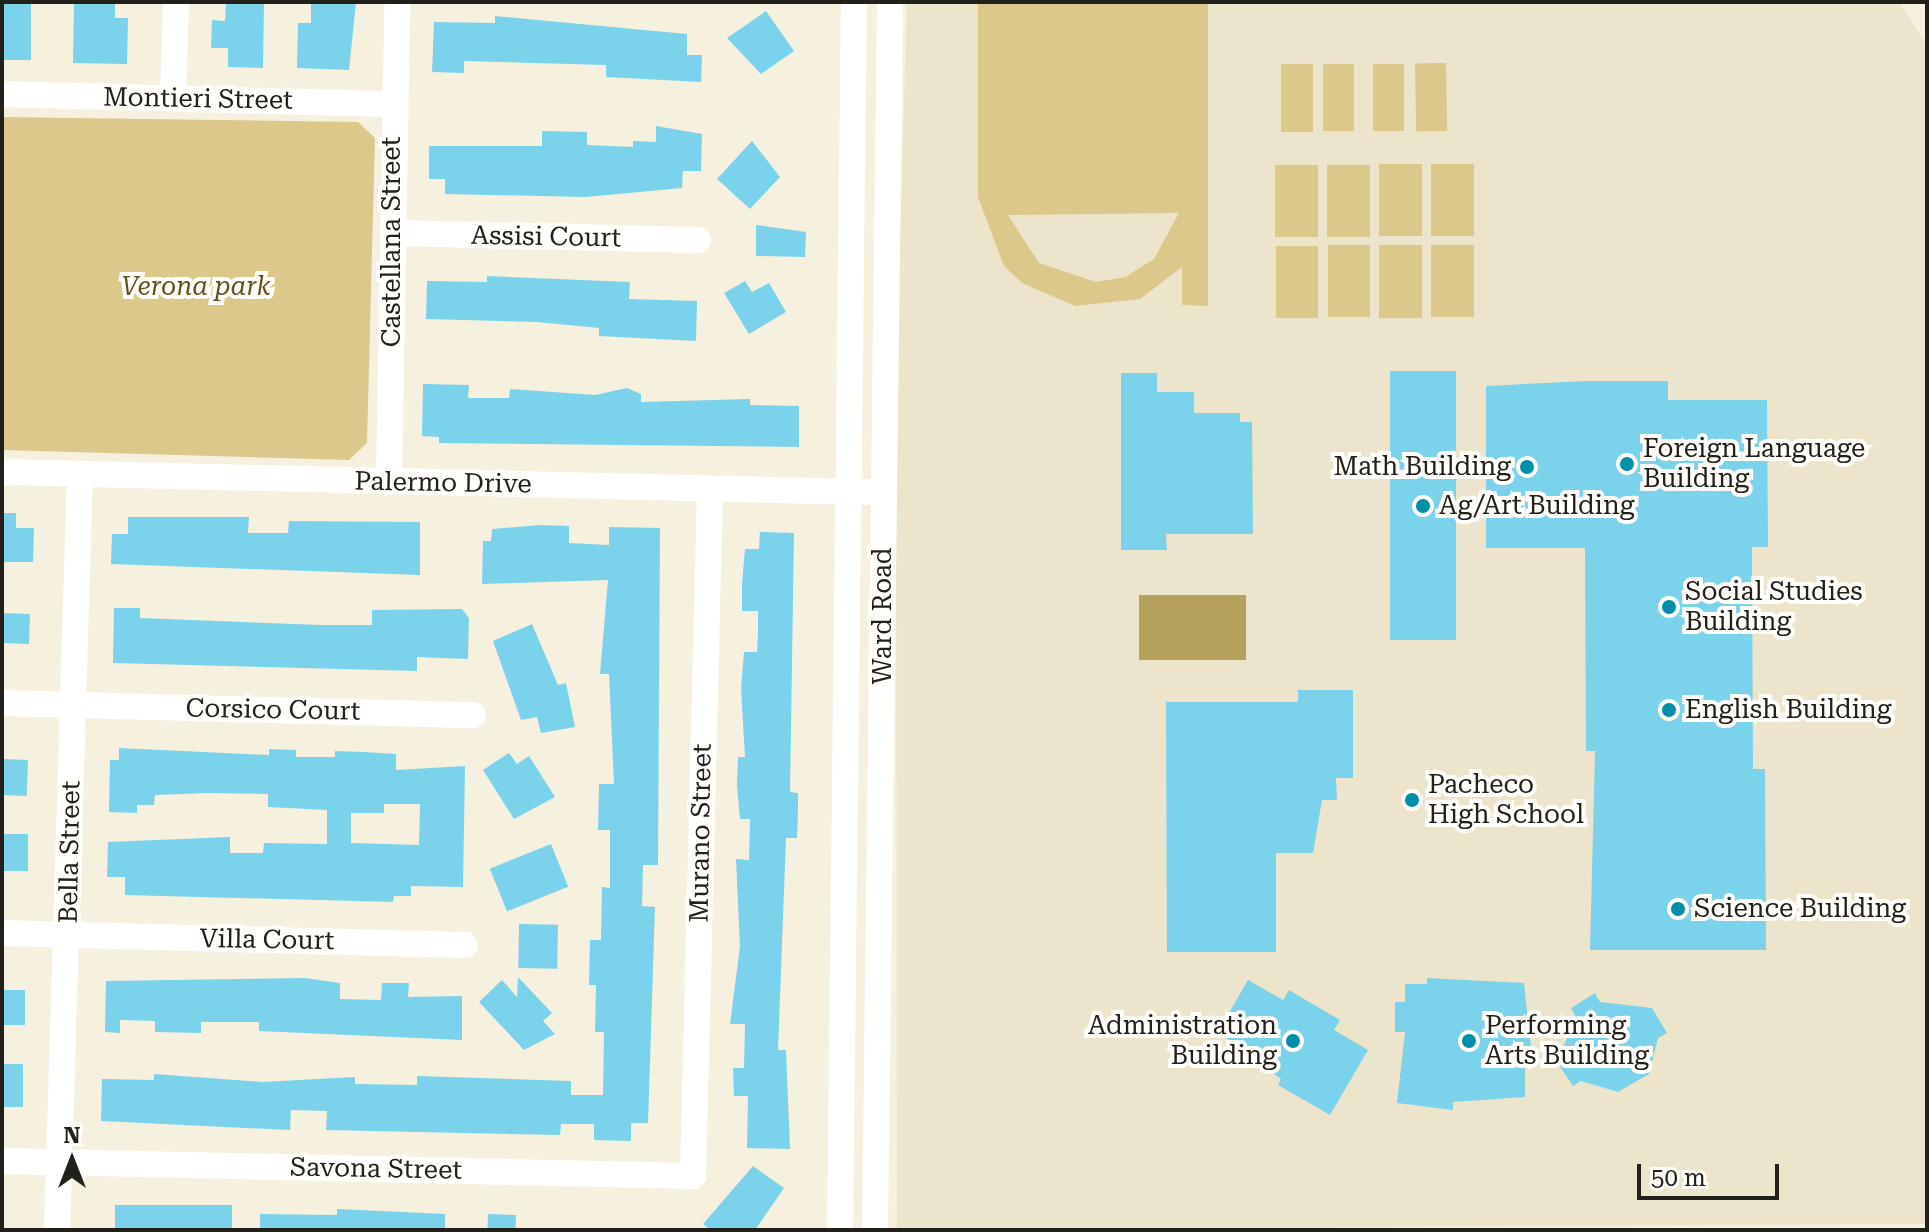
<!DOCTYPE html>
<html>
<head>
<meta charset="utf-8">
<style>
	body { margin:0 }
	#map { position:relative; width:1929px; height:1232px; overflow:hidden; background:#f6f0de; font-family:"Roboto Serif",serif }
	div>[style] { position:absolute }
	.built>* { inset:0; background:#ede5cb }
	.green>* { inset:0; background:#dcc88b; transform-origin:0 0 }
	.water>* { inset:0; background:#b6a05d; transform-origin:0 0 }
	.building>* { inset:0; background:#7bd2eb; transform-origin:0 0 }
	.minor>* { height:26px; margin:-13px; padding:0 13px; transform-origin:13px; border-radius:13px; background:#fff }
	.dots>* { width:22px; height:22px; translate:-50% -50%; box-sizing:border-box; border:4px solid #fffefa; border-radius:50% }
	span { translate:-50% -50%; white-space:nowrap; text-align:center; line-height:1.15; -webkit-text-stroke:8px #fffefa; paint-order:stroke }
	.street-label { font-size:26px; color:#22201a }
	.park-label { font-size:26px; color:#61521e; font-style:italic }
	.poi-label { font-size:26px; color:#22201a }
	.left { translate:0 -50%; text-align:left }
	.right { translate:-100% -50%; text-align:right }
	.frame { position:absolute; inset:0; border:4px solid #22201a; pointer-events:none }
	.north { position:absolute; left:32px; top:1120px; width:80px; height:80px; -webkit-text-stroke:6px #fffefa; paint-order:stroke; rotate:0deg; font-size:22px; font-weight:700; line-height:32px; text-align:center; color:#22201a }
	.north::after { content:''; display:block; margin:auto; width:28px; height:36px; background:#22201a; clip-path:polygon(50% 0,100% 100%,50% 72%,0 100%) }
	.scale { position:absolute; left:1637px; top:1164px; width:142px; height:36px; box-sizing:border-box; border:4px solid #22201a; border-top:0; padding-left:10px; font-size:24px; line-height:28px; white-space:nowrap; color:#22201a; -webkit-text-stroke:6px #fffefa; paint-order:stroke }
</style>
</head>
<body>
<div id="map">
	<div class="built">
		<i style="clip-path:polygon(907px 2px,1899px 2px,1927px 45px,1927px 1224px,897px 1230px,896px 376px)"></i>
	</div>
	<div class="green">
		<i style="clip-path:polygon(evenodd,978px 2px,1208px 2px,1208px 306px,1182px 305px,1182px 267px,1140px 299px,1075px 306px,1022px 283px,1004px 266px,978px 197px,978px 2px,1179px 213px,1154px 259px,1125px 277px,1096px 282px,1039px 263px,1008px 215px,1179px 213px)"></i>
		<i style="left:1446px;top:63px;width:68px;height:31px;rotate:89deg"></i>
		<i style="left:1281px;top:64px;width:32px;height:68px"></i>
		<i style="left:1323px;top:64px;width:31px;height:67px"></i>
		<i style="left:1373px;top:64px;width:31px;height:67px"></i>
		<i style="clip-path:polygon(2px 117px,358px 122px,375px 138px,367px 443px,349px 460px,2px 450px)"></i>
		<i style="left:1422px;top:164px;width:72px;height:43px;rotate:90deg"></i>
		<i style="left:1431px;top:164px;width:43px;height:72px"></i>
		<i style="left:1275px;top:165px;width:43px;height:72px"></i>
		<i style="left:1327px;top:165px;width:43px;height:72px"></i>
		<i style="left:1370px;top:245px;width:72px;height:42px;rotate:90deg"></i>
		<i style="left:1379px;top:245px;width:43px;height:73px"></i>
		<i style="left:1431px;top:245px;width:43px;height:72px"></i>
		<i style="left:1276px;top:246px;width:42px;height:72px"></i>
	</div>
	<div class="water">
		<i style="left:1139px;top:595px;width:107px;height:65px"></i>
	</div>
	<div class="building">
		<i style="left:2px;top:2px;width:29px;height:58px"></i>
		<i style="clip-path:polygon(74px 2px,115px 2px,115px 18px,128px 18px,127px 64px,73px 63px)"></i>
		<i style="clip-path:polygon(226px 2px,264px 2px,263px 68px,228px 67px,228px 48px,211px 48px,212px 20px,225px 21px)"></i>
		<i style="clip-path:polygon(311px 2px,356px 2px,349px 70px,297px 68px,298px 23px,311px 23px)"></i>
		<i style="clip-path:polygon(766px 11px,794px 51px,761px 74px,727px 38px)"></i>
		<i style="clip-path:polygon(495px 16px,687px 34px,687px 55px,702px 55px,701px 82px,606px 77px,606px 65px,464px 61px,464px 73px,432px 72px,434px 22px,495px 23px)"></i>
		<i style="clip-path:polygon(656px 126px,702px 134px,701px 171px,683px 171px,682px 188px,586px 197px,445px 194px,445px 179px,429px 179px,429px 146px,542px 146px,542px 131px,587px 132px,587px 145px,633px 147px,633px 141px,656px 142px)"></i>
		<i style="clip-path:polygon(752px 141px,780px 177px,750px 209px,717px 179px)"></i>
		<i style="clip-path:polygon(756px 225px,806px 232px,805px 257px,756px 256px)"></i>
		<i style="clip-path:polygon(487px 276px,630px 282px,629px 299px,697px 301px,696px 341px,599px 336px,599px 328px,537px 322px,426px 319px,427px 281px,487px 282px)"></i>
		<i style="clip-path:polygon(745px 281px,752px 292px,769px 283px,786px 312px,749px 334px,724px 293px)"></i>
		<i style="left:1390px;top:371px;width:66px;height:269px"></i>
		<i style="clip-path:polygon(1121px 373px,1157px 373px,1157px 392px,1194px 392px,1194px 413px,1240px 413px,1240px 422px,1252px 422px,1253px 534px,1166px 534px,1167px 550px,1121px 550px)"></i>
		<i style="clip-path:polygon(1586px 381px,1668px 381px,1668px 400px,1767px 400px,1768px 547px,1752px 547px,1753px 769px,1765px 769px,1766px 950px,1590px 950px,1595px 751px,1586px 751px,1585px 548px,1486px 548px,1486px 386px)"></i>
		<i style="clip-path:polygon(423px 384px,469px 385px,468px 398px,509px 398px,510px 389px,595px 395px,627px 388px,641px 394px,641px 402px,750px 399px,750px 405px,799px 406px,799px 447px,439px 443px,439px 437px,422px 436px)"></i>
		<i style="clip-path:polygon(2px 513px,16px 513px,16px 528px,34px 528px,33px 562px,2px 562px)"></i>
		<i style="clip-path:polygon(128px 517px,249px 517px,248px 533px,288px 533px,289px 521px,420px 522px,420px 575px,111px 564px,112px 534px,128px 534px)"></i>
		<i style="clip-path:polygon(540px 525px,569px 526px,569px 543px,609px 545px,609px 527px,660px 528px,658px 865px,643px 865px,642px 906px,655px 907px,648px 1123px,631px 1123px,631px 1141px,594px 1140px,594px 1124px,561px 1124px,560px 1135px,326px 1130px,327px 1111px,291px 1110px,290px 1130px,101px 1121px,102px 1079px,154px 1080px,154px 1074px,263px 1082px,355px 1077px,355px 1084px,417px 1085px,417px 1076px,571px 1081px,571px 1095px,603px 1095px,604px 1032px,595px 1032px,596px 985px,589px 985px,590px 940px,601px 940px,602px 887px,610px 888px,610px 830px,598px 830px,599px 784px,614px 784px,609px 674px,600px 674px,608px 580px,482px 584px,483px 541px,491px 541px,492px 529px)"></i>
		<i style="clip-path:polygon(760px 532px,794px 533px,790px 792px,798px 793px,798px 811px,797px 838px,786px 838px,778px 1050px,786px 1050px,790px 1149px,747px 1148px,748px 1096px,734px 1096px,733px 1068px,744px 1068px,745px 1024px,730px 1024px,740px 946px,736px 859px,749px 860px,750px 819px,740px 819px,737px 785px,738px 757px,745px 757px,741px 688px,744px 652px,757px 652px,758px 634px,758px 611px,742px 611px,742px 584px,745px 549px,759px 549px)"></i>
		<i style="clip-path:polygon(114px 608px,140px 608px,140px 618px,321px 625px,372px 625px,372px 610px,462px 609px,469px 618px,468px 659px,417px 657px,417px 671px,113px 663px)"></i>
		<i style="left:2px;top:613px;width:28px;height:30px;rotate:2deg"></i>
		<i style="clip-path:polygon(532px 624px,558px 685px,566px 683px,575px 727px,541px 733px,537px 717px,521px 720px,493px 641px)"></i>
		<i style="clip-path:polygon(1298px 690px,1353px 690px,1353px 778px,1336px 778px,1337px 800px,1322px 800px,1313px 853px,1276px 853px,1276px 952px,1167px 952px,1166px 702px,1298px 702px)"></i>
		<i style="clip-path:polygon(evenodd,119px 748px,269px 755px,269px 749px,296px 750px,296px 757px,335px 757px,335px 751px,364px 752px,396px 754px,396px 770px,465px 766px,463px 887px,411px 886px,411px 896px,394px 896px,393px 902px,125px 895px,125px 877px,107px 877px,108px 842px,230px 837px,230px 853px,263px 853px,264px 843px,327px 844px,327px 810px,268px 807px,268px 794px,207px 793px,155px 795px,154px 805px,137px 805px,137px 813px,109px 812px,110px 760px,119px 760px,119px 748px,384px 804px,420px 804px,419px 845px,351px 843px,351px 813px,384px 813px,384px 804px)"></i>
		<i style="clip-path:polygon(509px 753px,517px 764px,529px 756px,555px 797px,514px 819px,483px 770px)"></i>
		<i style="left:2px;top:759px;width:26px;height:36px;rotate:2deg"></i>
		<i style="left:2px;top:834px;width:26px;height:37px"></i>
		<i style="left:551px;top:844px;width:46px;height:66px;rotate:68deg"></i>
		<i style="left:519px;top:924px;width:39px;height:44px;rotate:1deg"></i>
		<i style="clip-path:polygon(518px 977px,552px 1013px,543px 1021px,555px 1034px,524px 1050px,479px 1002px,502px 980px,517px 997px)"></i>
		<i style="clip-path:polygon(305px 978px,340px 983px,340px 999px,381px 1000px,382px 983px,409px 983px,408px 997px,462px 996px,462px 1040px,259px 1031px,259px 1022px,201px 1022px,201px 1033px,155px 1032px,155px 1021px,120px 1020px,120px 1033px,105px 1032px,106px 981px)"></i>
		<i style="clip-path:polygon(1427px 978px,1524px 983px,1533px 1066px,1525px 1066px,1525px 1097px,1453px 1102px,1453px 1110px,1397px 1103px,1405px 1032px,1395px 1032px,1395px 1002px,1405px 1002px,1405px 984px,1427px 984px)"></i>
		<i style="clip-path:polygon(1248px 980px,1283px 1000px,1289px 990px,1340px 1020px,1334px 1030px,1368px 1050px,1330px 1115px,1278px 1085px,1281px 1079px,1218px 1032px)"></i>
		<i style="left:2px;top:990px;width:23px;height:35px"></i>
		<i style="clip-path:polygon(1595px 993px,1600px 1002px,1652px 1008px,1667px 1033px,1658px 1038px,1649px 1074px,1618px 1092px,1581px 1081px,1573px 1086px,1557px 1062px,1576px 1017px,1571px 1008px)"></i>
		<i style="left:2px;top:1064px;width:21px;height:43px"></i>
		<i style="clip-path:polygon(753px 1166px,784px 1188px,755px 1230px,711px 1230px,703px 1224px)"></i>
		<i style="left:115px;top:1205px;width:117px;height:25px"></i>
		<i style="clip-path:polygon(337px 1209px,445px 1214px,445px 1230px,260px 1230px,260px 1214px,337px 1215px)"></i>
		<i style="left:488px;top:1214px;width:28px;height:16px;rotate:2deg"></i>
	</div>
	<div class="minor">
		<i style="left:2px;top:94px;width:391px;rotate:1.5deg"></i>
		<i style="left:173px;top:99px;width:97px;rotate:-88.2deg"></i>
		<i style="left:394px;top:233px;width:304px;rotate:1.3deg"></i>
		<i style="left:2px;top:472px;width:864px;rotate:1.33deg"></i>
		<i style="left:389px;top:482px;width:480px;rotate:-89deg"></i>
		<i style="left:2px;top:703px;width:471px;rotate:1.5deg"></i>
		<i style="left:2px;top:933px;width:463px;rotate:1.5deg"></i>
		<i style="left:2px;top:1161px;width:691px;rotate:1.24deg"></i>
		<i style="left:693px;top:1176px;width:686px;rotate:-88.58deg"></i>
		<i style="left:57px;top:1230px;width:756px;rotate:-88.26deg"></i>
		<i style="left:840px;top:1230px;width:1228px;rotate:-89.35deg"></i>
		<i style="left:875px;top:1230px;width:1228px;rotate:-89.3deg"></i>
	</div>
	<div class="dots">
		<i style="left:1627px;top:464px;background:#008fab"></i>
		<i style="left:1527px;top:467px;background:#008fab"></i>
		<i style="left:1423px;top:506px;background:#008fab"></i>
		<i style="left:1669px;top:607px;background:#008fab"></i>
		<i style="left:1669px;top:710px;background:#008fab"></i>
		<i style="left:1412px;top:800px;background:#008fab"></i>
		<i style="left:1678px;top:909px;background:#008fab"></i>
		<i style="left:1293px;top:1041px;background:#008fab"></i>
		<i style="left:1469px;top:1041px;background:#008fab"></i>
	</div>
	<div class="street-label">
		<span style="left:198px;top:99px;rotate:1deg">Montieri Street</span>
		<span style="left:546px;top:237px;rotate:1deg">Assisi Court</span>
		<span style="left:392px;top:242px;rotate:-90deg">Castellana Street</span>
		<span style="left:443px;top:483px;rotate:1deg">Palermo Drive</span>
		<span style="left:883px;top:616px;rotate:-90deg">Ward Road</span>
		<span style="left:273px;top:710px;rotate:1deg">Corsico Court</span>
		<span style="left:701px;top:833px;rotate:-89deg">Murano Street</span>
		<span style="left:70px;top:852px;rotate:-89deg">Bella Street</span>
		<span style="left:267px;top:940px;rotate:1deg">Villa Court</span>
		<span style="left:376px;top:1169px;rotate:1deg">Savona Street</span>
	</div>
	<div class="park-label">
		<span style="left:196px;top:287px">Verona park</span>
	</div>
	<div class="poi-label">
		<span class="left" style="left:1643px;top:464px">Foreign Language<br>Building</span>
		<span class="right" style="left:1511px;top:467px">Math Building</span>
		<span class="left" style="left:1439px;top:506px">Ag/Art Building</span>
		<span class="left" style="left:1685px;top:607px">Social Studies<br>Building</span>
		<span class="left" style="left:1685px;top:710px">English Building</span>
		<span class="left" style="left:1428px;top:800px">Pacheco<br>High School</span>
		<span class="left" style="left:1694px;top:909px">Science Building</span>
		<span class="right" style="left:1277px;top:1041px">Administration<br>Building</span>
		<span class="left" style="left:1485px;top:1041px">Performing<br>Arts Building</span>
	</div>
	<div class="frame"></div>
	<div class="north">N</div>
	<div class="scale">50 m</div>
</div>
</body>
</html>
